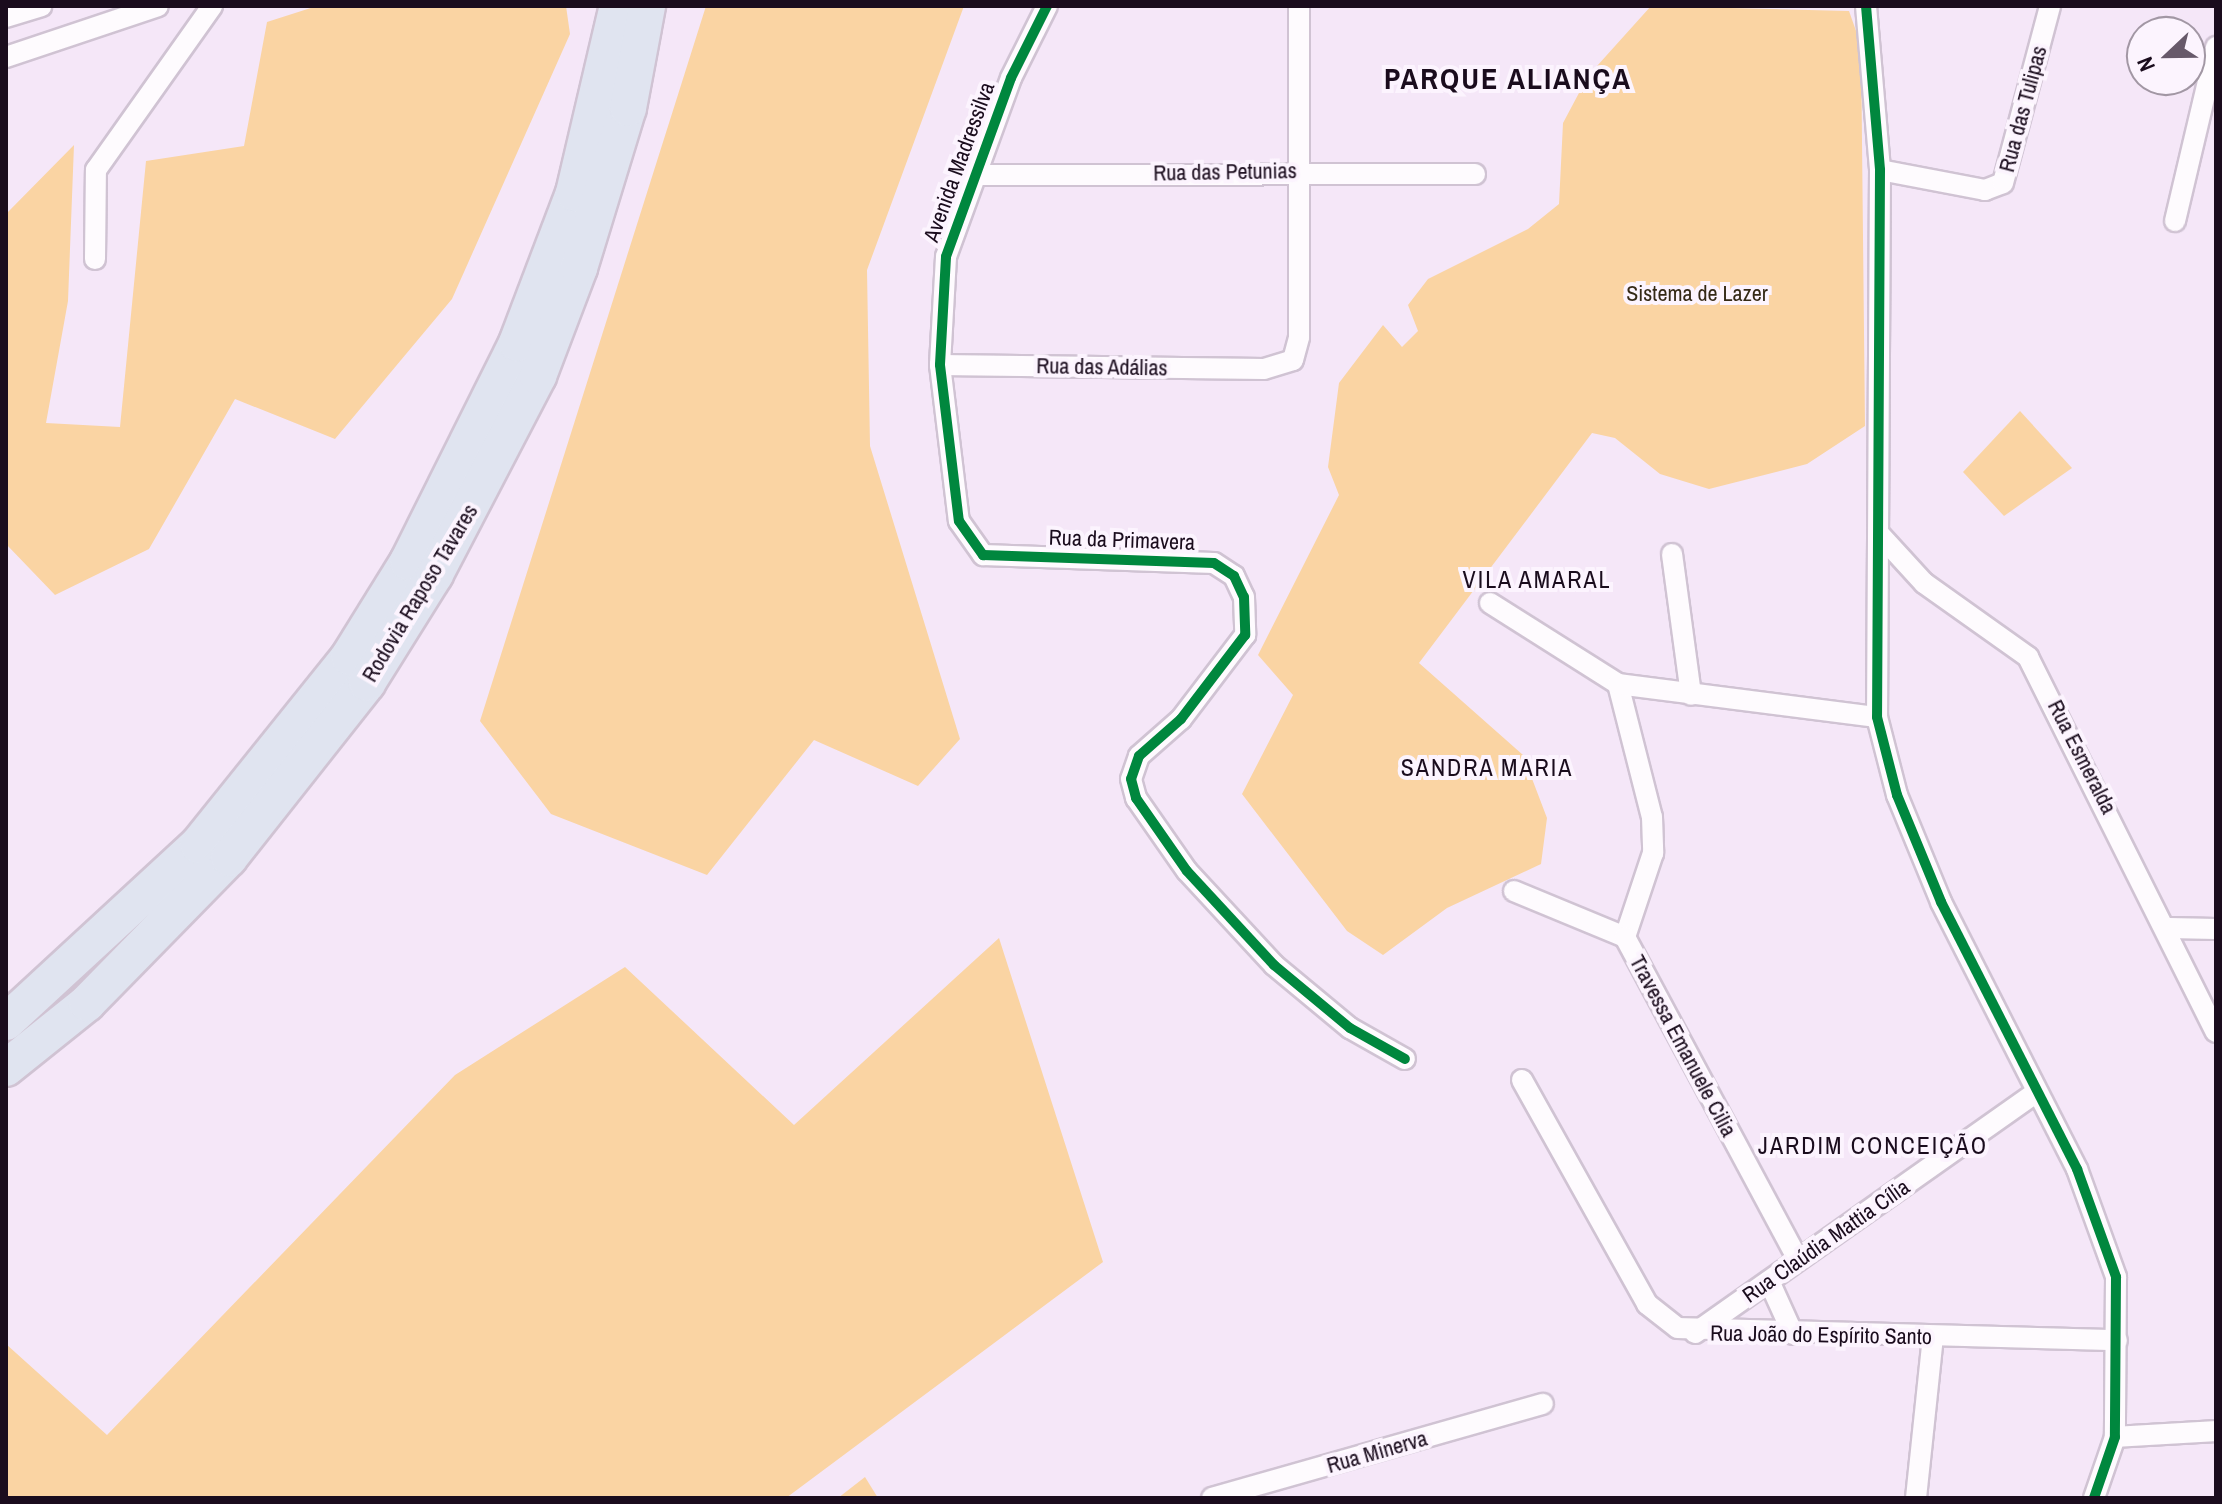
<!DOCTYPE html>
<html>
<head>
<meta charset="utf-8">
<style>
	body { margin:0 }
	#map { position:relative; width:2222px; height:1504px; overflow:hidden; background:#f5e7f8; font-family:"Archivo Narrow",sans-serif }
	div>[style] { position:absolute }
	.green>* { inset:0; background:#fad4a3 }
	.roads { filter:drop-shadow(2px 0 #d0c3d3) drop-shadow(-2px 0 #d0c3d3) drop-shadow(0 2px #d0c3d3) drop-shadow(0 -2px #d0c3d3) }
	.street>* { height:20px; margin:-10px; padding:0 10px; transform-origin:10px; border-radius:10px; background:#fefbfe }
	.highway>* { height:36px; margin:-18px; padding:0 18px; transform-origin:18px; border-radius:18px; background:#e0e4f0 }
	.cycleway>* { height:10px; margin:-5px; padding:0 5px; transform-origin:5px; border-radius:5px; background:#00873e }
	span { translate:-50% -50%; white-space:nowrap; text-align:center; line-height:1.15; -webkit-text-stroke:8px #fcf4fe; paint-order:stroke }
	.street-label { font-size:22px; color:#1a0c1d }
	.park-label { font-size:22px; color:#342916 }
	.neighbourhood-label { font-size:24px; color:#1a0c1d; letter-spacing:2px }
	.district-label { font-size:30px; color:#1a0c1d; font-weight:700; letter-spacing:2px }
	.frame { position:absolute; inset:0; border:8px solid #1a0c1d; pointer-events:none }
	.north { position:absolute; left:2126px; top:16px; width:80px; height:80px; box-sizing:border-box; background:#fcf4fe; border:2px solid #a297a4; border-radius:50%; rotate:248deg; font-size:22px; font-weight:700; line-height:32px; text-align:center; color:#1a0c1d }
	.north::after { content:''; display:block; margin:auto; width:28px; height:36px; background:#67596a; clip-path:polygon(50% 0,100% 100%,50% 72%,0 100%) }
</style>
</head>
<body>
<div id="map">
	<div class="green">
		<i style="clip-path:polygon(317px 6px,566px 6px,570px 34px,452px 299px,335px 439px,235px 399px,149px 549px,55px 595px,6px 544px,6px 214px,74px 145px,68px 301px,46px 423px,120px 427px,146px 161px,244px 146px,267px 22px)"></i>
		<i style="clip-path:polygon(706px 6px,964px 6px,867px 270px,870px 446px,960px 739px,918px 786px,814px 740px,707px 875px,551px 814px,480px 721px)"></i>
		<i style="clip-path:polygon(1651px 6px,1849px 11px,1861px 45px,1865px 426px,1807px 464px,1709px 489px,1660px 474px,1615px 438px,1592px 433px,1419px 663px,1523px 755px,1547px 818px,1541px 864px,1447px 908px,1383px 955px,1347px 931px,1242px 794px,1293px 695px,1258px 655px,1339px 495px,1328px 467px,1339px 383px,1383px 325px,1402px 347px,1418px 331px,1408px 305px,1428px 279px,1528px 229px,1559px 204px,1563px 123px,1588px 76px)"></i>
		<i style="clip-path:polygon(2020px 411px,2072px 468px,2004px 516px,1963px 472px)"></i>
		<i style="clip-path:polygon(999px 938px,1103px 1262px,786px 1498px,6px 1498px,6px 1344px,107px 1435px,455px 1075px,625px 967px,794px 1125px)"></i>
		<i style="clip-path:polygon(865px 1477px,878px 1498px,838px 1498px)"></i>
	</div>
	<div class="roads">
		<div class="street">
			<i style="left:1047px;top:6px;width:80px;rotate:116.6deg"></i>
			<i style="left:1011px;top:78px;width:190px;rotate:110deg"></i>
			<i style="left:946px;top:257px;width:108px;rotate:93.2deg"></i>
			<i style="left:940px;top:365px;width:157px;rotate:83.1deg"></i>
			<i style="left:959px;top:521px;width:42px;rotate:54.8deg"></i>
			<i style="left:983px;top:555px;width:231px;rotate:2deg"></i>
			<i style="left:1214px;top:563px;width:24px;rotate:33deg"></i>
			<i style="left:1234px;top:576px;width:23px;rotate:65deg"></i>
			<i style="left:1244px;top:597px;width:38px;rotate:88deg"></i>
			<i style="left:1245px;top:635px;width:106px;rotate:127.3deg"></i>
			<i style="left:1181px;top:719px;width:56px;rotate:138.6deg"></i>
			<i style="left:1139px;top:756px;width:24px;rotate:109deg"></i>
			<i style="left:1131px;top:779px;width:20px;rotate:75deg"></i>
			<i style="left:1136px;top:798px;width:89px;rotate:55.1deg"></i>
			<i style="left:1187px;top:871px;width:128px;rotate:47.2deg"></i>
			<i style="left:1274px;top:965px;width:99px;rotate:39.7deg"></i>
			<i style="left:1350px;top:1028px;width:63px;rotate:29.4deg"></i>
			<i style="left:1866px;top:6px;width:165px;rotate:85.1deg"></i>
			<i style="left:1880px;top:170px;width:547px;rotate:90.31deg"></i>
			<i style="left:1877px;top:717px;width:81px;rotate:75.6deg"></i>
			<i style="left:1897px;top:795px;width:116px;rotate:67.6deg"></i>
			<i style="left:1941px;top:902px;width:300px;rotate:63deg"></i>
			<i style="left:2077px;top:1169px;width:115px;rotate:70.1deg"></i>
			<i style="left:2116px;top:1277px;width:160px;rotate:90.4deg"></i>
			<i style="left:2115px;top:1437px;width:65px;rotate:109deg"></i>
			<i style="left:6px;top:17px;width:37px;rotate:-17deg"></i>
			<i style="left:6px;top:57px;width:160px;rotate:-18.5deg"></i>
			<i style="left:1880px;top:170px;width:107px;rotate:10.8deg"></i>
			<i style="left:1985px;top:190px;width:19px;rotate:-21deg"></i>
			<i style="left:2003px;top:183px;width:183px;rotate:-75.1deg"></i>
			<i style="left:976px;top:175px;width:499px;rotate:-0.1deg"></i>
			<i style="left:2175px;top:221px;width:179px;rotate:-76.7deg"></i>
			<i style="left:95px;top:259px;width:89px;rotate:-89.4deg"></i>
			<i style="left:96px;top:170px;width:201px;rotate:-54.7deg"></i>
			<i style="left:940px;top:365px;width:324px;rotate:0.7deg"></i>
			<i style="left:1264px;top:369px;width:30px;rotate:-17deg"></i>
			<i style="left:1293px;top:360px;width:24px;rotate:-75deg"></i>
			<i style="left:1299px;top:337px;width:331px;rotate:-90deg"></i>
			<i style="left:1881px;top:536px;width:64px;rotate:47.5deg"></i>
			<i style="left:1924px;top:583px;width:128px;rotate:35.4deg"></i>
			<i style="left:2028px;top:657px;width:419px;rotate:63.4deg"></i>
			<i style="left:1672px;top:554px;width:142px;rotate:82.3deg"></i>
			<i style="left:1490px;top:603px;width:151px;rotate:32.3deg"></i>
			<i style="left:1618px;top:684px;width:137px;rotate:75.7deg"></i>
			<i style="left:1652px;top:817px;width:36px;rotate:88deg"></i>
			<i style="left:1653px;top:853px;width:89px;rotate:108.4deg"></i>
			<i style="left:1618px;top:684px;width:261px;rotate:7.3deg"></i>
			<i style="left:1514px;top:891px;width:120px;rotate:22.5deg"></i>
			<i style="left:1625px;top:937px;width:366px;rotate:61.8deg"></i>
			<i style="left:2169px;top:928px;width:47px;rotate:1.2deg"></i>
			<i style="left:1522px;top:1080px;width:257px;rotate:60.8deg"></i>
			<i style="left:1647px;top:1304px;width:39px;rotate:38deg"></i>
			<i style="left:1678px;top:1328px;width:439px;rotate:1.6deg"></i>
			<i style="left:1769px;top:1281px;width:58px;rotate:65.6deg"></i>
			<i style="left:1695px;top:1333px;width:416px;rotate:-35.2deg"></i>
			<i style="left:2115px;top:1437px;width:101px;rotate:-3.4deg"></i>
			<i style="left:1212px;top:1498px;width:344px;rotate:-15.9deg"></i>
			<i style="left:1916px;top:1498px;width:162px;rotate:-84deg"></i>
		</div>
		<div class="highway">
			<i style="left:6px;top:1022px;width:261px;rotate:-42.7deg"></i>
			<i style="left:198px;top:845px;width:241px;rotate:-51.2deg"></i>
			<i style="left:349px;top:657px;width:112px;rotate:-58.2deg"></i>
			<i style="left:408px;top:562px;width:245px;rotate:-63.5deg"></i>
			<i style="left:517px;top:343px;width:160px;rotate:-69.2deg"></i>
			<i style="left:574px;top:193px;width:192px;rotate:-76.8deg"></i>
			<i style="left:6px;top:1068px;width:104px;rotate:-38.7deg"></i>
			<i style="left:87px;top:1003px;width:203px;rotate:-45.6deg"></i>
			<i style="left:229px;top:858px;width:223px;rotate:-51.7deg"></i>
			<i style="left:367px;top:683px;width:128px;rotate:-58deg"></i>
			<i style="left:435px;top:574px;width:223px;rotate:-62.5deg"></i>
			<i style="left:538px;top:376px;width:116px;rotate:-69.2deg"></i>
			<i style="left:579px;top:268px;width:167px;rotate:-73deg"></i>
			<i style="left:628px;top:108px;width:104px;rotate:-79.4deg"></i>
		</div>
	</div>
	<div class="cycleway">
		<i style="left:1047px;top:6px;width:80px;rotate:116.6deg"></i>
		<i style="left:1011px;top:78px;width:190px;rotate:110deg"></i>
		<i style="left:946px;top:257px;width:108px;rotate:93.2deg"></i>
		<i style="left:940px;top:365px;width:157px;rotate:83.1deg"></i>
		<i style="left:959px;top:521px;width:42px;rotate:54.8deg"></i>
		<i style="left:983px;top:555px;width:231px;rotate:2deg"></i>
		<i style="left:1214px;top:563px;width:24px;rotate:33deg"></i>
		<i style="left:1234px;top:576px;width:23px;rotate:65deg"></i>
		<i style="left:1244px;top:597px;width:38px;rotate:88deg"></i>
		<i style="left:1245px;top:635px;width:106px;rotate:127.3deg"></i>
		<i style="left:1181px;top:719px;width:56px;rotate:138.6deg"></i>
		<i style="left:1139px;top:756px;width:24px;rotate:109deg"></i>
		<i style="left:1131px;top:779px;width:20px;rotate:75deg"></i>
		<i style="left:1136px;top:798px;width:89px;rotate:55.1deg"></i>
		<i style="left:1187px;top:871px;width:128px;rotate:47.2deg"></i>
		<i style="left:1274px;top:965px;width:99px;rotate:39.7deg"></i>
		<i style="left:1350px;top:1028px;width:63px;rotate:29.4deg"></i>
		<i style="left:1866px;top:6px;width:165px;rotate:85.1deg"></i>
		<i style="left:1880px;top:170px;width:547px;rotate:90.31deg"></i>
		<i style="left:1877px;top:717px;width:81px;rotate:75.6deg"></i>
		<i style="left:1897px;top:795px;width:116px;rotate:67.6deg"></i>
		<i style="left:1941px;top:902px;width:300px;rotate:63deg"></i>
		<i style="left:2077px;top:1169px;width:115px;rotate:70.1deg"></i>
		<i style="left:2116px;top:1277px;width:160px;rotate:90.4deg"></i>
		<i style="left:2115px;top:1437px;width:65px;rotate:109deg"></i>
	</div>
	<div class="street-label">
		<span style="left:2023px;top:109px;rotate:-75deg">Rua das Tulipas</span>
		<span style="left:959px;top:162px;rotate:-70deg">Avenida Madressilva</span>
		<span style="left:1225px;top:172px;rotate:-1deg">Rua das Petunias</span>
		<span style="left:1102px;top:367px;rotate:1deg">Rua das Adálias</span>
		<span style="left:1122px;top:540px;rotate:2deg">Rua da Primavera</span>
		<span style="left:420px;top:593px;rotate:-59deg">Rodovia Raposo Tavares</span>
		<span style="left:2082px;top:757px;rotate:63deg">Rua Esmeralda</span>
		<span style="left:1683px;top:1046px;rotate:62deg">Travessa Emanuele Cilia</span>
		<span style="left:1826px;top:1241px;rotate:-35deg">Rua Claúdia Mattia Cília</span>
		<span style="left:1821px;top:1335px;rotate:1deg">Rua João do Espírito Santo</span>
		<span style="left:1377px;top:1452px;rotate:-16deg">Rua Minerva</span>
	</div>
	<div class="park-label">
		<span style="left:1697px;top:294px">Sistema de Lazer</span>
	</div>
	<div class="neighbourhood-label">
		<span style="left:1537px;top:580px">VILA AMARAL</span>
		<span style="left:1487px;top:768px">SANDRA MARIA</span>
		<span style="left:1873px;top:1146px">JARDIM CONCEIÇÃO</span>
	</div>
	<div class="district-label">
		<span style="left:1508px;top:78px">PARQUE ALIANÇA</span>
	</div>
	<div class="frame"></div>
	<div class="north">N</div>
</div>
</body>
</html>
